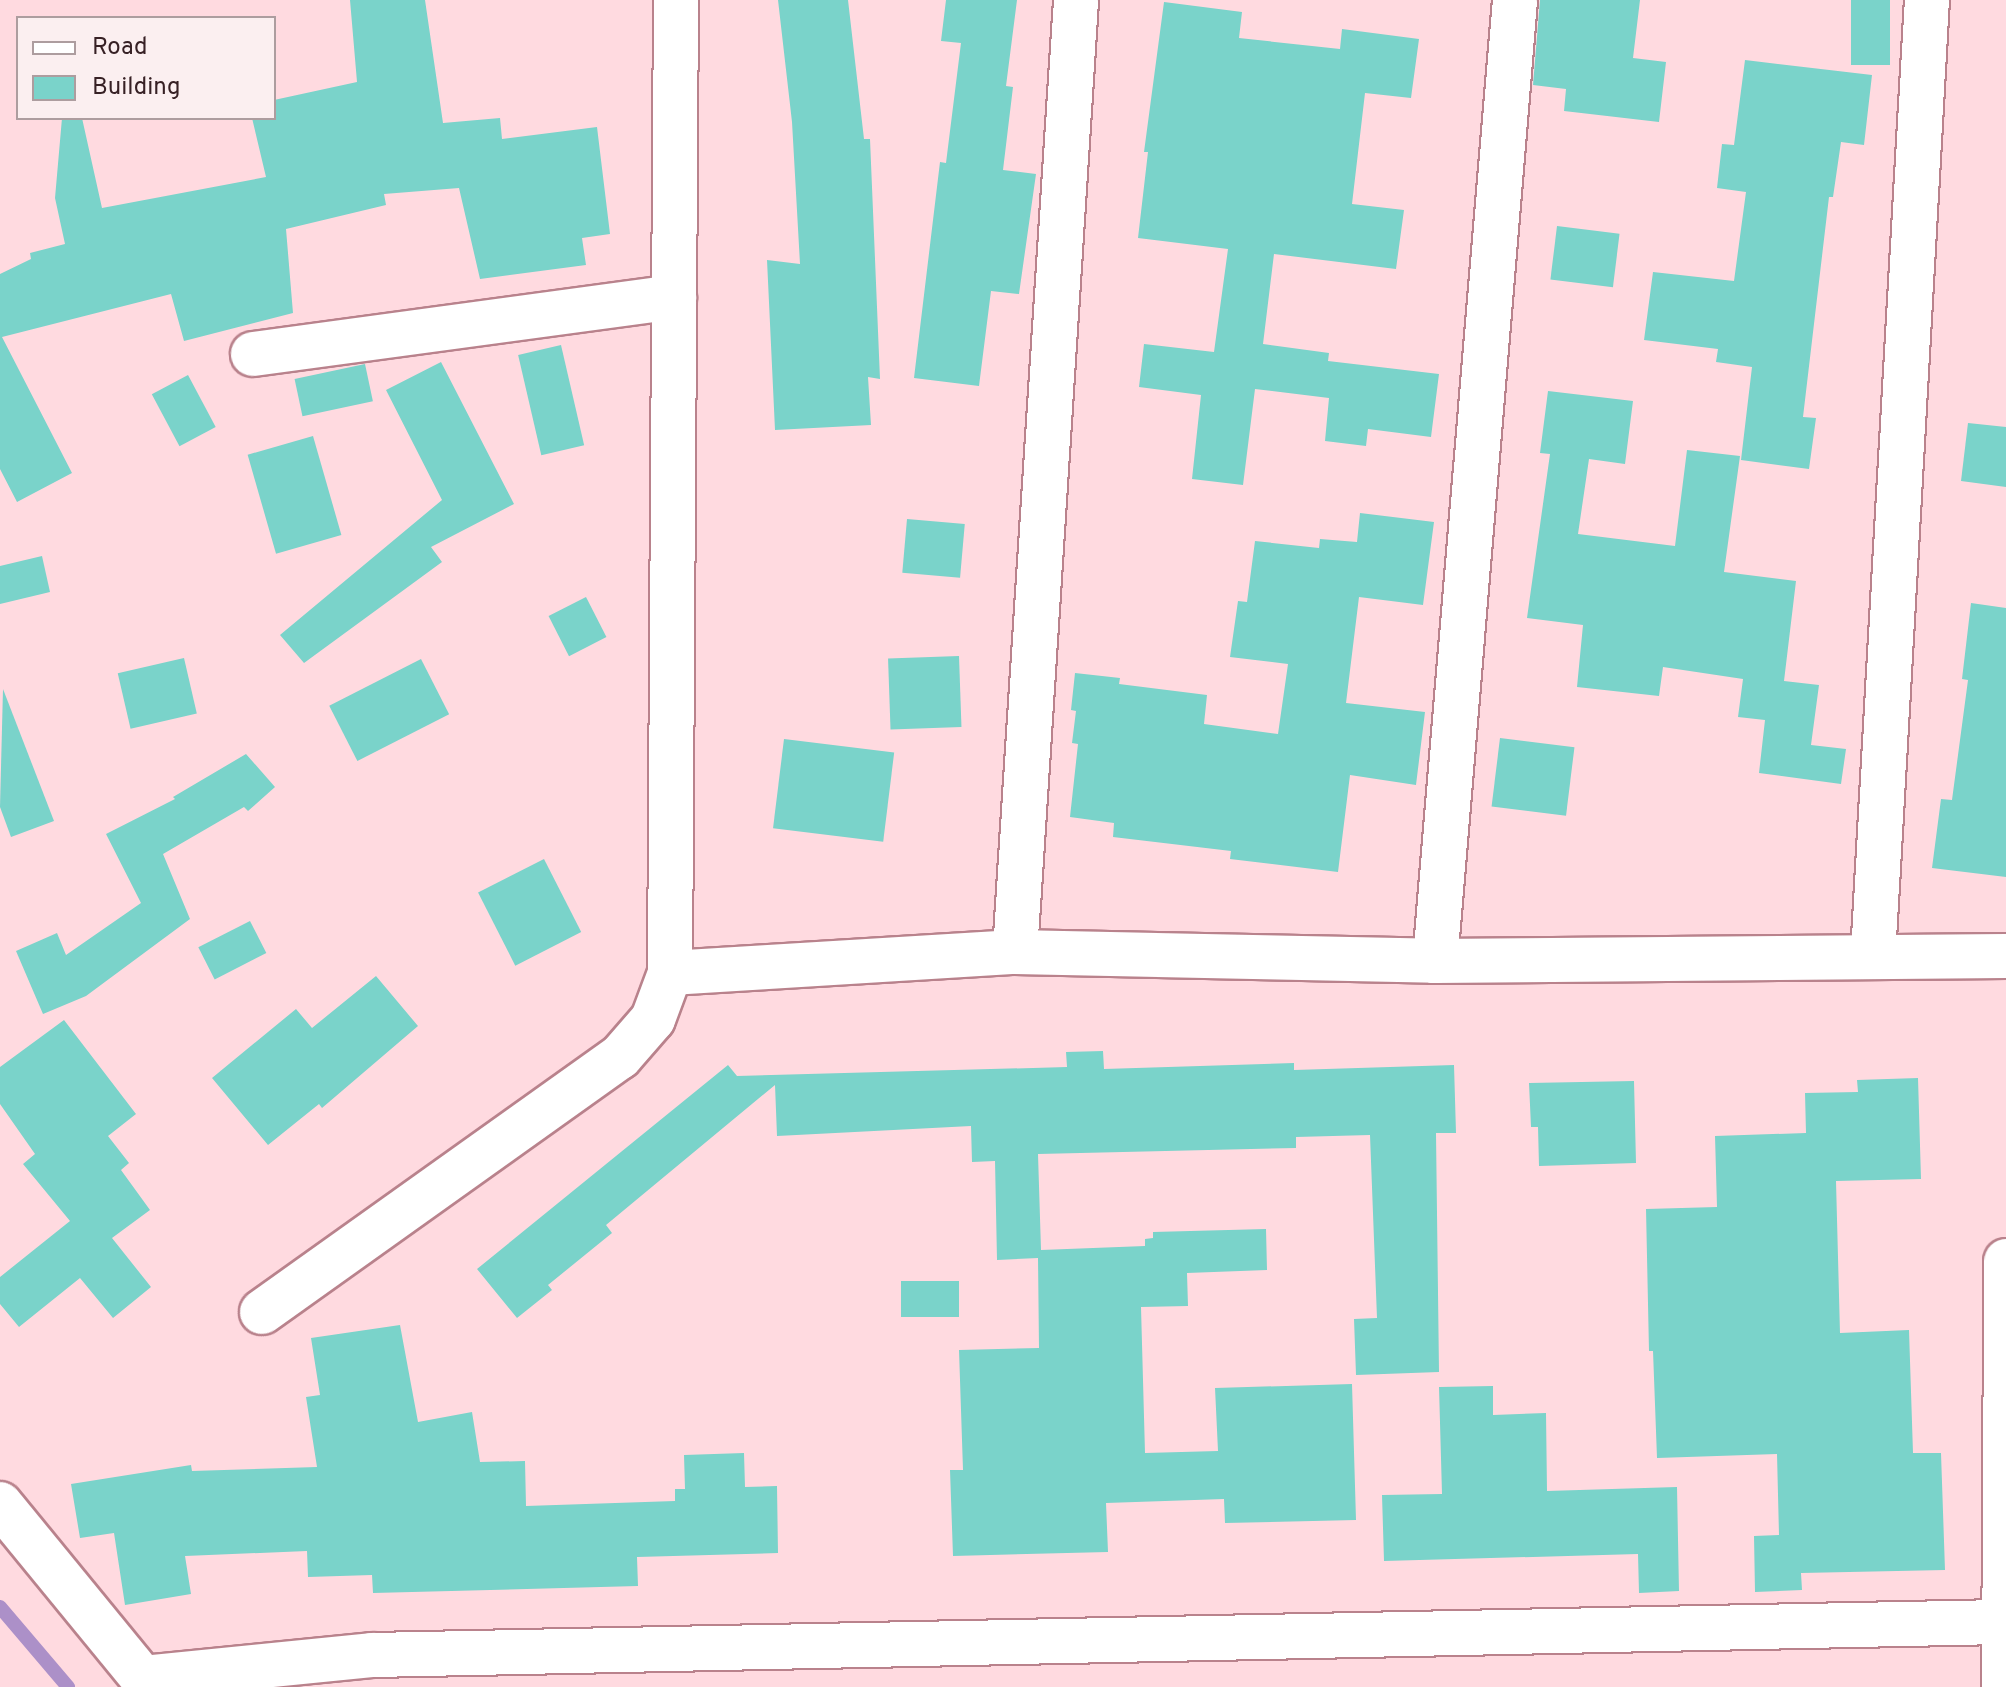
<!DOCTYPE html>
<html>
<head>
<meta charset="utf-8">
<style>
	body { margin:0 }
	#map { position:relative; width:2006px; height:1687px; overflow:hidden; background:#ffdae0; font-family:Overpass,sans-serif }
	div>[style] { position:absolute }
	.stream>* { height:14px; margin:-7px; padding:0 7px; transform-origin:7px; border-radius:7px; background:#ac90c8 }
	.building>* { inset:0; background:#7ad3ca; transform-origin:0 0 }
	.roads { filter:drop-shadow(2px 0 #b9828c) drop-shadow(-2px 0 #b9828c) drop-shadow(0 2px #b9828c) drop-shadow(0 -2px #b9828c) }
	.minor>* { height:44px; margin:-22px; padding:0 22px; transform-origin:22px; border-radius:22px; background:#fff }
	span { translate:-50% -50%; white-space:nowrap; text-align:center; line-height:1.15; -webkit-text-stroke:7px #fbeff0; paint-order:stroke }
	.legend { position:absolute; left:16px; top:16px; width:260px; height:104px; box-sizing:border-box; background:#fbeff0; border:2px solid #ad9d9f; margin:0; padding:10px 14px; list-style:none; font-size:24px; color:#372125 }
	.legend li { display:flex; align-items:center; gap:16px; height:40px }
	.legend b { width:40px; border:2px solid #ad9d9f }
</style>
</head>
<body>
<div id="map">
	<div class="stream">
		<i style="left:0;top:1607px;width:105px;rotate:49.6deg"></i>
	</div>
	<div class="building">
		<i style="clip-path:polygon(350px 0,425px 0,443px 123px,500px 118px,502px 139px,597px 127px,610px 234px,582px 238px,586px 265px,480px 279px,459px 188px,384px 194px,386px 205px,286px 229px,293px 313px,184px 341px,171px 294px,2px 337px,72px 473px,17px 502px,0 469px,0 274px,31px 259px,30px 253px,65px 244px,55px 198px,62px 118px,82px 118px,102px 208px,266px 177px,252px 118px,274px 118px,274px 100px,357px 82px)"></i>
		<i style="clip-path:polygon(778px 0,848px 0,864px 139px,870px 139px,880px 379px,868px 377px,871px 425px,775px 430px,767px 260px,800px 264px,792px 122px)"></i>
		<i style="clip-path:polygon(946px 0,1017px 0,1006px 86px,1013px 87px,1003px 170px,1036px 174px,1019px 294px,991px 291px,979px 386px,914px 378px,940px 162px,946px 163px,961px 43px,941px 41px)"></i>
		<i style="clip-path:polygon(1540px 0,1640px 0,1633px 58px,1666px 62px,1659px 122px,1564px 111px,1566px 89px,1533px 85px)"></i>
		<i style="left:1851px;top:0;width:39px;height:65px"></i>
		<i style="clip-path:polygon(1164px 2px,1242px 12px,1239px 38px,1340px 49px,1342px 29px,1419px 39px,1411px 98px,1365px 93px,1352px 204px,1404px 210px,1396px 269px,1274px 254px,1263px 344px,1329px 353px,1328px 361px,1439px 374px,1431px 437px,1368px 429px,1366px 446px,1325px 441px,1329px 398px,1255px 389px,1243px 485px,1192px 479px,1201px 395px,1139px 387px,1144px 344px,1214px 352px,1228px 249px,1138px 238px,1148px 152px,1144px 152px)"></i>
		<i style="clip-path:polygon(1745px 60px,1872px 75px,1864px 145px,1841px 142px,1833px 197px,1829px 197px,1803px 417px,1816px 418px,1809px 469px,1741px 460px,1752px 367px,1716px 362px,1718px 349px,1644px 340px,1653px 272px,1734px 281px,1746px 192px,1717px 188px,1722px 144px,1734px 145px)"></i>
		<i style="left:1557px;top:226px;width:63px;height:54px;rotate:7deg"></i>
		<i style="left:561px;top:345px;width:103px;height:44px;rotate:77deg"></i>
		<i style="clip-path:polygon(441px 362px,514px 504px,431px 547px,442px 562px,304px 663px,280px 635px,442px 500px,386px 390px)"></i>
		<i style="left:365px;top:364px;width:38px;height:72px;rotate:78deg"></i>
		<i style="left:188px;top:375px;width:59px;height:41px;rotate:62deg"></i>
		<i style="clip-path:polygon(1548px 391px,1633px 401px,1625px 464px,1589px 459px,1578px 534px,1675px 546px,1687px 450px,1740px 456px,1724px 572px,1796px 581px,1784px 681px,1819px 685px,1811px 745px,1846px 749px,1841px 784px,1759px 773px,1765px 720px,1738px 717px,1743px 679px,1663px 667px,1659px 696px,1577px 687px,1583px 625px,1527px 618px,1550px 454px,1540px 453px)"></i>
		<i style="clip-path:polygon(1968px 423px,2006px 427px,2006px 487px,1961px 481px)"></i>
		<i style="left:313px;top:436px;width:103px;height:68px;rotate:74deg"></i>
		<i style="clip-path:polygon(1360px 513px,1434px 522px,1423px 605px,1359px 597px,1346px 703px,1425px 712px,1416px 785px,1350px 775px,1338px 872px,1230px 859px,1231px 851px,1113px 837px,1114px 823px,1070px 817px,1078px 744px,1072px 743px,1076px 711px,1071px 710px,1075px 673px,1120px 678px,1119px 684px,1207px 695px,1204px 724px,1278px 734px,1288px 664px,1230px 657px,1238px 601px,1247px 602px,1255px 541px,1319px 548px,1320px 539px,1357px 542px)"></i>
		<i style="left:907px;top:519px;width:58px;height:54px;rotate:5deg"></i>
		<i style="clip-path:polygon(42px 556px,50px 592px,0 604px,0 566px)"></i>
		<i style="left:586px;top:597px;width:45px;height:42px;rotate:63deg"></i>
		<i style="clip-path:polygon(1971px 603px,2006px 608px,2006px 877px,1932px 868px,1941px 799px,1952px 800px,1968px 680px,1962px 679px)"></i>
		<i style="left:959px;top:656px;width:71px;height:71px;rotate:88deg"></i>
		<i style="left:184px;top:658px;width:57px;height:68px;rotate:77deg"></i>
		<i style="left:421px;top:659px;width:62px;height:103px;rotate:63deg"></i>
		<i style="clip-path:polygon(3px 689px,54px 821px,11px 837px,0 807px)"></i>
		<i style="left:1500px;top:738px;width:75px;height:69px;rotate:7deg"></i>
		<i style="left:784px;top:739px;width:111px;height:90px;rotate:7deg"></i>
		<i style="clip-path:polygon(246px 754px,275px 787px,248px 811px,244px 807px,163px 854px,190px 919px,86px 996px,43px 1014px,16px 951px,57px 933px,66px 955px,141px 903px,106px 834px,175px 799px,173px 797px)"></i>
		<i style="left:544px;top:859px;width:82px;height:74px;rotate:63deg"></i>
		<i style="left:250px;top:921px;width:36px;height:58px;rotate:63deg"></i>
		<i style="clip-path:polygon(376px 976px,418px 1026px,322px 1108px,319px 1104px,268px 1145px,212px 1078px,296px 1009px,312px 1028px)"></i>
		<i style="clip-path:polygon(64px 1020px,136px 1114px,108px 1136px,129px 1163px,121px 1170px,150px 1210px,112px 1238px,151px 1287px,113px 1318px,80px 1278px,19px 1327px,0 1304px,0 1277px,70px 1221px,23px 1164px,35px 1154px,0 1104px,0 1067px)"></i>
		<i style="clip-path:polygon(1103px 1051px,1104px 1069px,1294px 1063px,1294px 1070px,1454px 1065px,1456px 1133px,1436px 1133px,1439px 1372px,1356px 1375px,1354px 1319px,1377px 1318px,1370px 1135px,1296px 1137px,1296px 1148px,1038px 1154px,1041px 1250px,1145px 1246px,1145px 1239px,1153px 1238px,1153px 1232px,1266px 1229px,1267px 1270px,1187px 1273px,1188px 1306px,1141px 1307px,1145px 1453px,1218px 1451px,1215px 1388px,1352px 1384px,1356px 1520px,1225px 1523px,1224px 1499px,1106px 1503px,1108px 1552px,953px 1556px,950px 1470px,963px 1470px,959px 1350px,1039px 1348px,1038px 1258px,997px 1260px,995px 1161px,972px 1162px,971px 1126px,777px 1136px,775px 1085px,606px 1225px,612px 1233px,548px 1285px,552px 1290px,517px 1318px,477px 1269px,728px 1065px,737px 1076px,1067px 1067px,1066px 1052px)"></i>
		<i style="clip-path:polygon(1918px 1078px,1921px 1179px,1836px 1181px,1840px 1333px,1909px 1330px,1913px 1453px,1941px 1453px,1945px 1570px,1801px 1573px,1802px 1590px,1755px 1592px,1754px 1536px,1779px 1535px,1777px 1454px,1657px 1458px,1653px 1351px,1649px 1351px,1646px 1209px,1717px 1207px,1715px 1136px,1806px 1133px,1805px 1093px,1858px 1092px,1857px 1080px)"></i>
		<i style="clip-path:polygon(1634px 1081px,1636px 1163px,1539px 1166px,1538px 1127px,1531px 1127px,1529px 1083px)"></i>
		<i style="left:959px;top:1281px;width:36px;height:58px;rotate:90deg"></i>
		<i style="clip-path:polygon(400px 1325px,418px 1422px,472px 1412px,480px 1462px,525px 1461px,526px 1506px,675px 1501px,675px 1489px,685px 1489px,684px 1455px,744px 1453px,745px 1487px,777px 1486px,778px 1553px,637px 1557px,638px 1586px,373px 1593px,372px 1575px,308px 1577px,307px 1551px,185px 1556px,191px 1594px,125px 1605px,114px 1533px,80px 1538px,71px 1484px,191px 1465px,192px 1471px,317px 1467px,306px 1397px,320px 1395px,311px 1338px)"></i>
		<i style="clip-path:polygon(1493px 1386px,1493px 1415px,1546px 1413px,1547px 1491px,1677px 1487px,1679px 1591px,1639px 1593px,1638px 1554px,1384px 1561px,1382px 1495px,1442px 1494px,1439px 1387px)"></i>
	</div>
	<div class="roads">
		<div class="minor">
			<i style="left:253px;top:354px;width:425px;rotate:-7.7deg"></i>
			<i style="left:1015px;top:952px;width:954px;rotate:-86.33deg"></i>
			<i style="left:1873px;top:956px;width:958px;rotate:-86.77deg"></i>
			<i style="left:1435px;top:961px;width:964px;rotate:-85.24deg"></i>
			<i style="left:670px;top:973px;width:346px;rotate:-3.5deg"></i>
			<i style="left:1015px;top:952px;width:420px;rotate:1.2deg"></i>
			<i style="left:1435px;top:961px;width:571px;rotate:-0.5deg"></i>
			<i style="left:262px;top:1312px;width:440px;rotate:-35.5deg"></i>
			<i style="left:620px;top:1057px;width:50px;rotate:-49deg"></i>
			<i style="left:653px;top:1019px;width:49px;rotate:-69.7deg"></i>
			<i style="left:670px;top:973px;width:973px;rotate:-89.65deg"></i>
			<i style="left:0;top:1504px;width:237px;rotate:50.7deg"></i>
			<i style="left:143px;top:1678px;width:230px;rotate:-5.7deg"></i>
			<i style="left:372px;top:1655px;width:1631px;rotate:-1.16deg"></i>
			<i style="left:2004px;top:1687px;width:426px;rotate:-89.7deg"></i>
		</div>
	</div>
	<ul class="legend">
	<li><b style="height:10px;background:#fff"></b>Road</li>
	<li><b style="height:22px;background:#7ad3ca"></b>Building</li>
	</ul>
</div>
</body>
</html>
